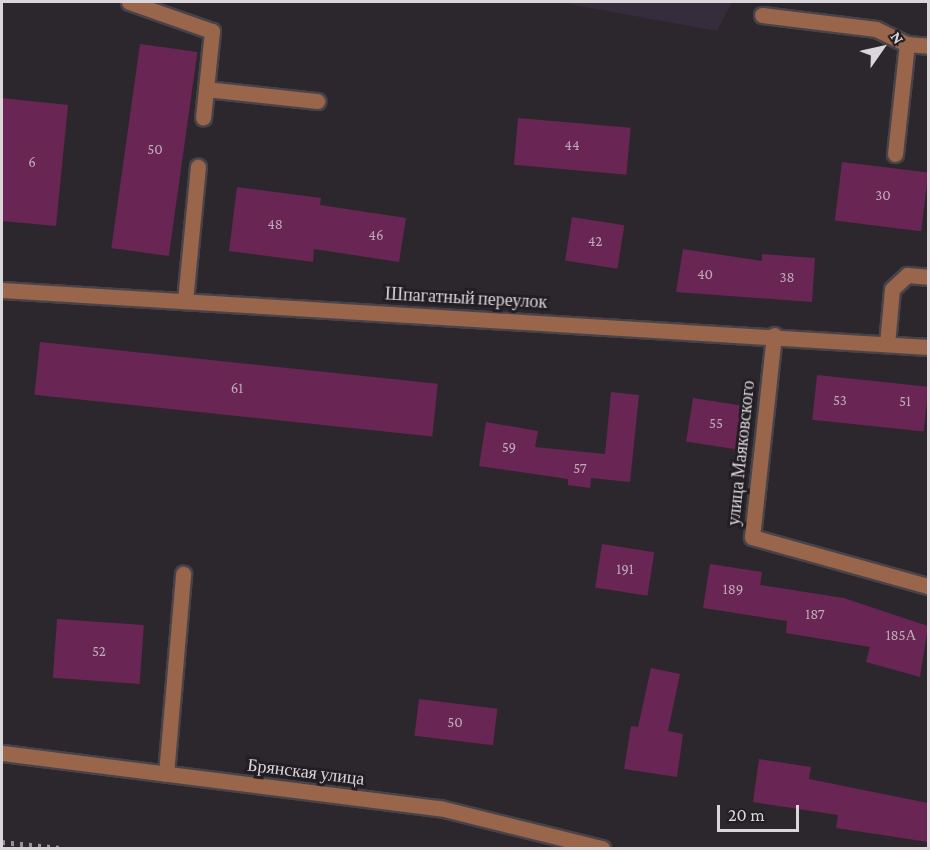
<!DOCTYPE html>
<html>
<head>
<meta charset="utf-8">
<style>
	body { margin:0 }
	#map { position:relative; width:930px; height:850px; overflow:hidden; background:#2c272d; font-family:"Crimson Pro",serif }
	div>[style] { position:absolute }
	.industrial>* { inset:0; background:#352d3c }
	.building>* { inset:0; background:#692554; transform-origin:0 0 }
	.roads { filter:drop-shadow(2px 0 #484349) drop-shadow(-2px 0 #484349) drop-shadow(0 2px #484349) drop-shadow(0 -2px #484349) }
	.minor>* { height:15px; margin:-7.5px; padding:0 7.5px; transform-origin:7.5px; border-radius:7.5px; background:#99654b }
	.rail>* { height:4.5px; margin-top:-2.25px; transform-origin:0; background:repeating-linear-gradient(90deg,#959196 0 3px,transparent 0 9px) }
	span { translate:-50% -50%; white-space:nowrap; text-align:center; line-height:1.15; -webkit-text-stroke:6px #231e24; paint-order:stroke }
	.number-label { font-size:15px; color:#beaab8 }
	.number-label span { -webkit-text-stroke-width:0 }
	.street-label { font-size:18px; color:#dad6da }
	.frame { position:absolute; inset:0; border:3px solid #dad6da; pointer-events:none }
	.north { position:absolute; left:852px; top:18px; width:60px; height:60px; -webkit-text-stroke:4px #231e24; paint-order:stroke; rotate:56deg; font-size:16px; font-weight:700; line-height:24px; text-align:center; color:#dad6da }
	.north::after { content:''; display:block; margin:auto; width:21px; height:27px; background:#dad6da; clip-path:polygon(50% 0,100% 100%,50% 72%,0 100%) }
	.scale { position:absolute; left:717px; top:805px; width:82px; height:27px; box-sizing:border-box; border:3px solid #dad6da; border-top:0; padding-left:8px; font-size:18px; line-height:21px; white-space:nowrap; color:#dad6da; -webkit-text-stroke:4px #231e24; paint-order:stroke }
</style>
</head>
<body>
<div id="map">
	<div class="industrial">
		<i style="clip-path:polygon(558px 2px,732px 2px,717px 31px)"></i>
	</div>
	<div class="building">
		<i style="left:140px;top:44px;width:58px;height:206px;rotate:8deg"></i>
		<i style="clip-path:polygon(2px 98px,68px 105px,56px 226px,2px 221px)"></i>
		<i style="left:518px;top:118px;width:113px;height:47px;rotate:5deg"></i>
		<i style="left:842px;top:162px;width:87px;height:59px;rotate:7deg"></i>
		<i style="clip-path:polygon(237px 187px,321px 198px,320px 205px,406px 218px,399px 262px,314px 249px,313px 262px,229px 251px)"></i>
		<i style="left:572px;top:217px;width:53px;height:44px;rotate:9deg"></i>
		<i style="clip-path:polygon(683px 249px,762px 261px,762px 254px,815px 258px,812px 302px,676px 292px)"></i>
		<i style="left:40px;top:342px;width:400px;height:53px;rotate:6deg"></i>
		<i style="left:817px;top:375px;width:112px;height:45px;rotate:6deg"></i>
		<i style="clip-path:polygon(611px 392px,639px 395px,630px 482px,591px 478px,590px 488px,568px 485px,568px 479px,479px 466px,486px 422px,538px 431px,535px 447px,605px 454px)"></i>
		<i style="left:693px;top:398px;width:53px;height:44px;rotate:9deg"></i>
		<i style="left:602px;top:544px;width:53px;height:44px;rotate:9deg"></i>
		<i style="clip-path:polygon(710px 564px,762px 572px,760px 585px,844px 598px,928px 626px,920px 677px,866px 662px,870px 647px,786px 633px,787px 621px,703px 608px)"></i>
		<i style="left:57px;top:619px;width:87px;height:59px;rotate:4deg"></i>
		<i style="clip-path:polygon(651px 668px,680px 674px,668px 731px,683px 734px,677px 777px,624px 769px,631px 726px,638px 727px)"></i>
		<i style="left:419px;top:699px;width:79px;height:37px;rotate:7deg"></i>
		<i style="clip-path:polygon(759px 759px,811px 767px,809px 779px,928px 803px,928px 842px,836px 828px,838px 815px,753px 802px)"></i>
	</div>
	<div class="roads">
		<div class="minor">
			<i style="left:129px;top:2px;width:88px;rotate:19.3deg"></i>
			<i style="left:212px;top:31px;width:87px;rotate:95.9deg"></i>
			<i style="left:762px;top:15px;width:115px;rotate:7deg"></i>
			<i style="left:876px;top:29px;width:34px;rotate:26deg"></i>
			<i style="left:907px;top:44px;width:21px;rotate:5deg"></i>
			<i style="left:206px;top:89px;width:112px;rotate:6.2deg"></i>
			<i style="left:895px;top:154px;width:111px;rotate:-83.8deg"></i>
			<i style="left:2px;top:290px;width:928px;rotate:3.52deg"></i>
			<i style="left:185px;top:301px;width:135px;rotate:-84.5deg"></i>
			<i style="left:774px;top:335px;width:203px;rotate:96.2deg"></i>
			<i style="left:752px;top:537px;width:183px;rotate:15.6deg"></i>
			<i style="left:887px;top:344px;width:55px;rotate:-84.8deg"></i>
			<i style="left:892px;top:289px;width:21px;rotate:-43deg"></i>
			<i style="left:907px;top:275px;width:21px;rotate:5deg"></i>
			<i style="left:2px;top:753px;width:441px;rotate:7.2deg"></i>
			<i style="left:440px;top:808px;width:167px;rotate:13.9deg"></i>
			<i style="left:166px;top:774px;width:201px;rotate:-85.1deg"></i>
		</div>
	</div>
	<div class="rail">
		<i style="left:2px;top:842px;width:59px;rotate:5.8deg"></i>
	</div>
	<div class="number-label">
		<span style="left:572px;top:146px">44</span>
		<span style="left:155px;top:150px">50</span>
		<span style="left:32px;top:163px">6</span>
		<span style="left:883px;top:196px">30</span>
		<span style="left:275px;top:225px">48</span>
		<span style="left:376px;top:236px">46</span>
		<span style="left:595px;top:242px">42</span>
		<span style="left:705px;top:275px">40</span>
		<span style="left:787px;top:278px">38</span>
		<span style="left:237px;top:389px">61</span>
		<span style="left:840px;top:401px">53</span>
		<span style="left:905px;top:402px">51</span>
		<span style="left:716px;top:424px">55</span>
		<span style="left:509px;top:448px">59</span>
		<span style="left:580px;top:469px">57</span>
		<span style="left:625px;top:570px">191</span>
		<span style="left:733px;top:590px">189</span>
		<span style="left:815px;top:615px">187</span>
		<span style="left:901px;top:636px">185А</span>
		<span style="left:99px;top:652px">52</span>
		<span style="left:455px;top:723px">50</span>
	</div>
	<div class="street-label">
		<span style="left:466px;top:298px;rotate:3deg">Шпагатный переулок</span>
		<span style="left:741px;top:453px;rotate:-84deg">улица Маяковского</span>
		<span style="left:306px;top:772px;rotate:7deg">Брянская улица</span>
	</div>
	<div class="frame"></div>
	<div class="north">N</div>
	<div class="scale">20 m</div>
</div>
</body>
</html>
